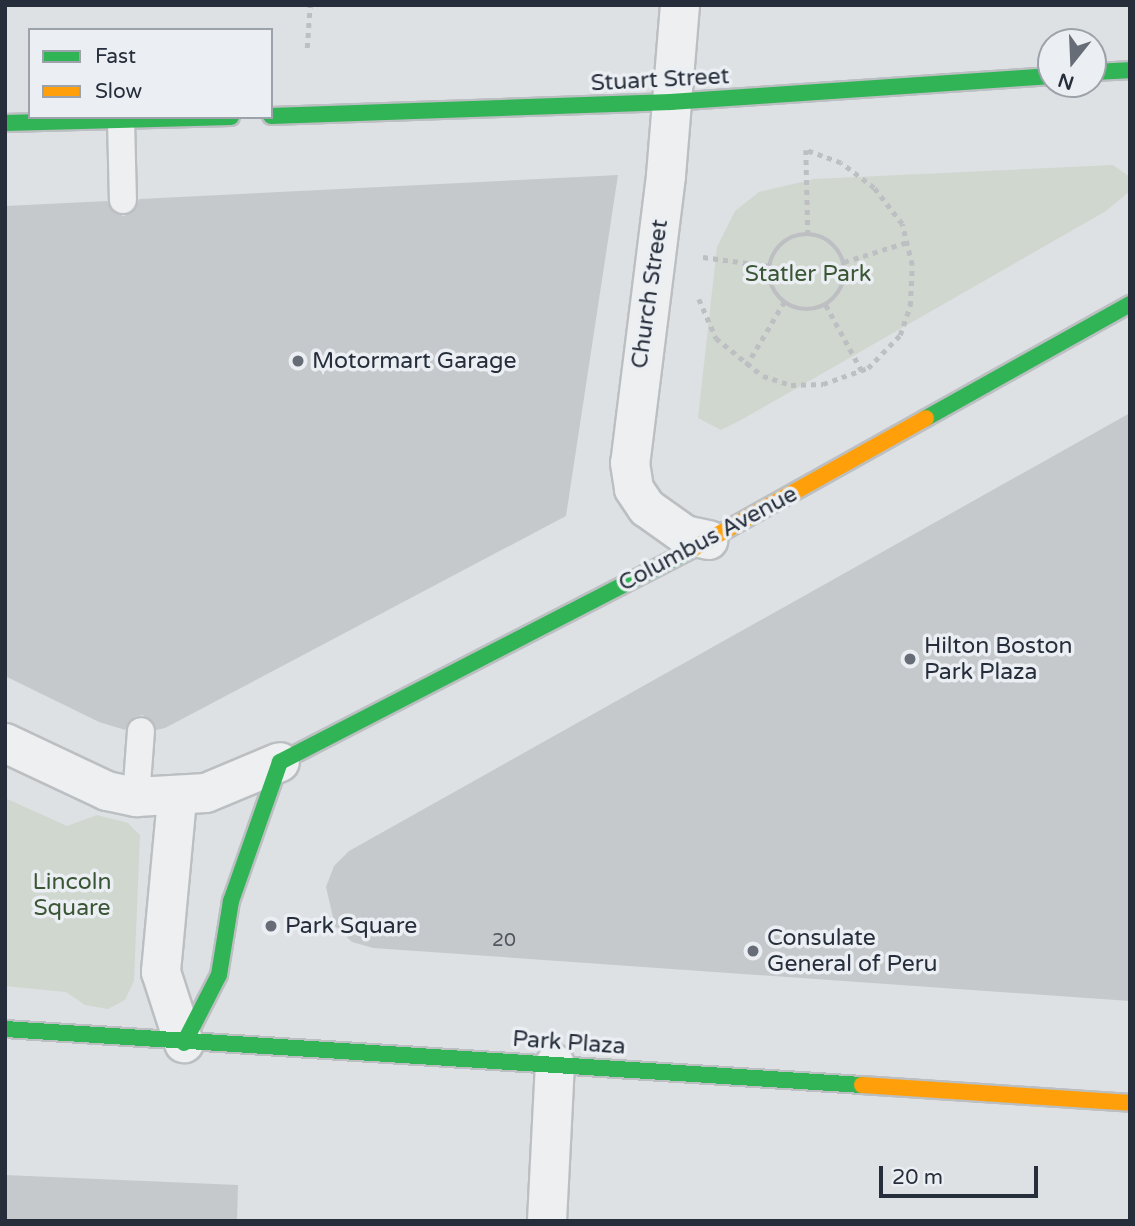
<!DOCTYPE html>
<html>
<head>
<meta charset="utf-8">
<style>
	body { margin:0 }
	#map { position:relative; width:1135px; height:1226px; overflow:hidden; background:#dee1e4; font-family:"Varela Round",sans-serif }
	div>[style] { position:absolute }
	.green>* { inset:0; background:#cfd7cf }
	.building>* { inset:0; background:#c6c9cc }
	.path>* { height:4.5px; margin-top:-2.25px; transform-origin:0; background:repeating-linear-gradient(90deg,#bdbfc3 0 5px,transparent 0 10px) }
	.path>.ring { margin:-2.25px; padding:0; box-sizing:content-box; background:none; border:4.5px solid #bdbfc3; border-radius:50% }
	.roads { filter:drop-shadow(2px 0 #bcbfc2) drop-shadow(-2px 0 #bcbfc2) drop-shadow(0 2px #bcbfc2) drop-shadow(0 -2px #bcbfc2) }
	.lane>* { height:26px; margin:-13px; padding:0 13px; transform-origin:13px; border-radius:13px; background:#edeff0 }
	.street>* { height:38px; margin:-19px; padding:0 19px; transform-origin:19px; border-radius:19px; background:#edeff0 }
	.fast>* { height:16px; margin:-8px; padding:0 8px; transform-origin:8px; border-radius:8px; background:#30b455 }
	.slow>* { height:16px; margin:-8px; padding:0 8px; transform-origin:8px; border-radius:8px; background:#ff9f0a }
	.dots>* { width:19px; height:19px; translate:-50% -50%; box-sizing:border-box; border:4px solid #ebeff3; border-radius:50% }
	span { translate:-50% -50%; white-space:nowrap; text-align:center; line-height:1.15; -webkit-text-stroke:7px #ebeff3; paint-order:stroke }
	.number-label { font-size:19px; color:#4f5660 }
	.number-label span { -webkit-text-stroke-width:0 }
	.street-label { font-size:23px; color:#262e3b }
	.park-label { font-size:23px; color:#3b5634 }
	.poi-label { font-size:23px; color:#262e3b }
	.left { translate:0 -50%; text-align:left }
	.frame { position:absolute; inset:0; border:7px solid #262e3b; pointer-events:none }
	.legend { position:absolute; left:28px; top:28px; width:245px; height:91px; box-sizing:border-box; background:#ebeff3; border:2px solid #9ca2a9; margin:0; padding:9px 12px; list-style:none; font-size:21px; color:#262e3b }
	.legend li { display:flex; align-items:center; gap:14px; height:35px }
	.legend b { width:35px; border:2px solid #9ca2a9 }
	.north { position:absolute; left:1037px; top:28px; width:70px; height:70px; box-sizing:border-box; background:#ebeff3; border:2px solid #9ca2a9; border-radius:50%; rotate:198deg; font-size:19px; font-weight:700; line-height:28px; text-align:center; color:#262e3b }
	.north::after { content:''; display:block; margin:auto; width:24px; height:32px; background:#666d76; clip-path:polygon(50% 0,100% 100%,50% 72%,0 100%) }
	.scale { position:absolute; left:879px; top:1166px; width:159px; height:32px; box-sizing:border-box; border:4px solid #262e3b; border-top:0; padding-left:9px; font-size:21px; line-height:24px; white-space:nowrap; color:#262e3b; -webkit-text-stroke:5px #ebeff3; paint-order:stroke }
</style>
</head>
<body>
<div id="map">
	<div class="green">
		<i style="clip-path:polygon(1113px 165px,1130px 177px,1130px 191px,1106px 211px,741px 420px,721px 430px,698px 418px,717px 247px,735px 211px,759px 192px,814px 179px)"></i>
		<i style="clip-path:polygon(5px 798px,67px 826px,97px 815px,128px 823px,140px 835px,134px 981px,125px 1000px,108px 1009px,85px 1005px,66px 992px,5px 986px)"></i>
	</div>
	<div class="building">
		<i style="clip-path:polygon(618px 175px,566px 516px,165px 728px,156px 730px,143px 715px,134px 717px,125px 730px,99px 722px,5px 676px,5px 206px,107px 201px,115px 213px,124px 216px,136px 208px,139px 199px)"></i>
		<i style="clip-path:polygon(1130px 413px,1130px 1001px,373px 948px,352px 942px,335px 926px,326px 887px,334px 866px,349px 851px)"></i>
		<i style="clip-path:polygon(5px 1175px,238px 1185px,237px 1221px,5px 1221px)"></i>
	</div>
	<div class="path">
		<i style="left:307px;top:48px;width:43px;rotate:-86deg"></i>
		<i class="ring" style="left:769px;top:234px;width:71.5px;height:71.5px"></i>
		<i style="left:703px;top:257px;width:67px;rotate:7.8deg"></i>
		<i style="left:844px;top:262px;width:67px;rotate:-17.4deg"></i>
		<i style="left:699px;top:299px;width:43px;rotate:66.4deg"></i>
		<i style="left:716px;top:338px;width:60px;rotate:39deg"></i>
		<i style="left:763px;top:376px;width:29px;rotate:18deg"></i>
		<i style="left:791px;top:385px;width:32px;rotate:-2deg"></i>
		<i style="left:823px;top:384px;width:48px;rotate:-19.6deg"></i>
		<i style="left:868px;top:368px;width:46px;rotate:-45.9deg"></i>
		<i style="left:900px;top:335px;width:31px;rotate:-71deg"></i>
		<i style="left:910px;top:306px;width:41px;rotate:-87.2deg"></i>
		<i style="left:912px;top:265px;width:42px;rotate:-103.7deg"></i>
		<i style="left:902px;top:224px;width:46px;rotate:-127.9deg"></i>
		<i style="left:874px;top:188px;width:41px;rotate:-142.9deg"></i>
		<i style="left:841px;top:163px;width:37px;rotate:-160deg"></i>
		<i style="left:806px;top:150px;width:83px;rotate:88.6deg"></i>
		<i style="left:826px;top:305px;width:75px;rotate:61.4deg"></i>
		<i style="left:746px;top:366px;width:74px;rotate:-59.3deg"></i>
	</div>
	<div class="roads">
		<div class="lane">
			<i style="left:121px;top:120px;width:80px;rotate:88.6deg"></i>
			<i style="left:136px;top:797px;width:66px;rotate:-85.7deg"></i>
		</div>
		<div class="street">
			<i style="left:680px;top:5px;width:172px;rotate:94.7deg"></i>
			<i style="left:666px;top:176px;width:289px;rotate:97.1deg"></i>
			<i style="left:630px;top:463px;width:26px;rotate:81deg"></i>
			<i style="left:634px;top:489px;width:23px;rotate:56deg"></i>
			<i style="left:647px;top:508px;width:47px;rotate:35.4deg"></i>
			<i style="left:685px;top:535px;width:24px;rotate:12deg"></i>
			<i style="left:5px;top:743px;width:113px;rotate:25.2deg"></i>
			<i style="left:107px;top:791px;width:30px;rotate:12deg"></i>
			<i style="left:136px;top:797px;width:70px;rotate:-3.3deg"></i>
			<i style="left:206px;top:793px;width:80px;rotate:-22.7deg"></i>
			<i style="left:177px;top:799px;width:174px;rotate:95.3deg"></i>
			<i style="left:161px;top:972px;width:75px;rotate:72.1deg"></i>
			<i style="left:547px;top:1221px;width:157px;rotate:-87.1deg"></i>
		</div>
		<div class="fast">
			<i style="left:1093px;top:72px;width:37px;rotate:-3deg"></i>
			<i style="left:271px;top:116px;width:400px;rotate:-2deg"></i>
			<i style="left:671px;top:102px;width:381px;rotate:-3.9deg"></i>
			<i style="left:5px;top:123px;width:226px;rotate:-1.5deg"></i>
			<i style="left:926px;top:418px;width:234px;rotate:-29.2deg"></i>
			<i style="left:5px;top:1029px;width:859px;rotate:3.74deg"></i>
			<i style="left:184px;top:1043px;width:76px;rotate:-62.8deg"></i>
			<i style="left:219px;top:975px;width:75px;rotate:-80.8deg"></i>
			<i style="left:231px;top:901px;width:147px;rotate:-70.6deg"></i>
			<i style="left:280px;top:762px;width:464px;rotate:-27.3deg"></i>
		</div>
		<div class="slow">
			<i style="left:692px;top:549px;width:268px;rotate:-29.2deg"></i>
			<i style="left:862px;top:1085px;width:269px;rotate:3.8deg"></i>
		</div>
	</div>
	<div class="dots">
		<i style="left:298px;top:361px;background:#666d76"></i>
		<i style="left:910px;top:659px;background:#666d76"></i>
		<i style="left:271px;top:926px;background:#666d76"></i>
		<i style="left:753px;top:951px;background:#666d76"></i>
	</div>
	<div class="number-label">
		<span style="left:504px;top:941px">20</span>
	</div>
	<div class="street-label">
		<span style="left:660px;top:80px;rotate:-3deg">Stuart Street</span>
		<span style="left:650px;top:294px;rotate:-82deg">Church Street</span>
		<span style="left:708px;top:539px;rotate:-28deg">Columbus Avenue</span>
		<span style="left:569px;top:1043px;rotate:4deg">Park Plaza</span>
	</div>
	<div class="park-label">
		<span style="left:808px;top:274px">Statler Park</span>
		<span style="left:72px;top:895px">Lincoln<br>Square</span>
	</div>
	<div class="poi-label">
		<span class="left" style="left:312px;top:361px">Motormart Garage</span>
		<span class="left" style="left:924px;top:659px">Hilton Boston<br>Park Plaza</span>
		<span class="left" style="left:285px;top:926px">Park Square</span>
		<span class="left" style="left:767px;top:951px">Consulate<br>General of Peru</span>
	</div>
	<div class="frame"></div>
	<ul class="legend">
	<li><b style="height:9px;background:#30b455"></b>Fast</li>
	<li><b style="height:9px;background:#ff9f0a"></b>Slow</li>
	</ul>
	<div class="north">N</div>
	<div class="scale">20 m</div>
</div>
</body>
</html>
